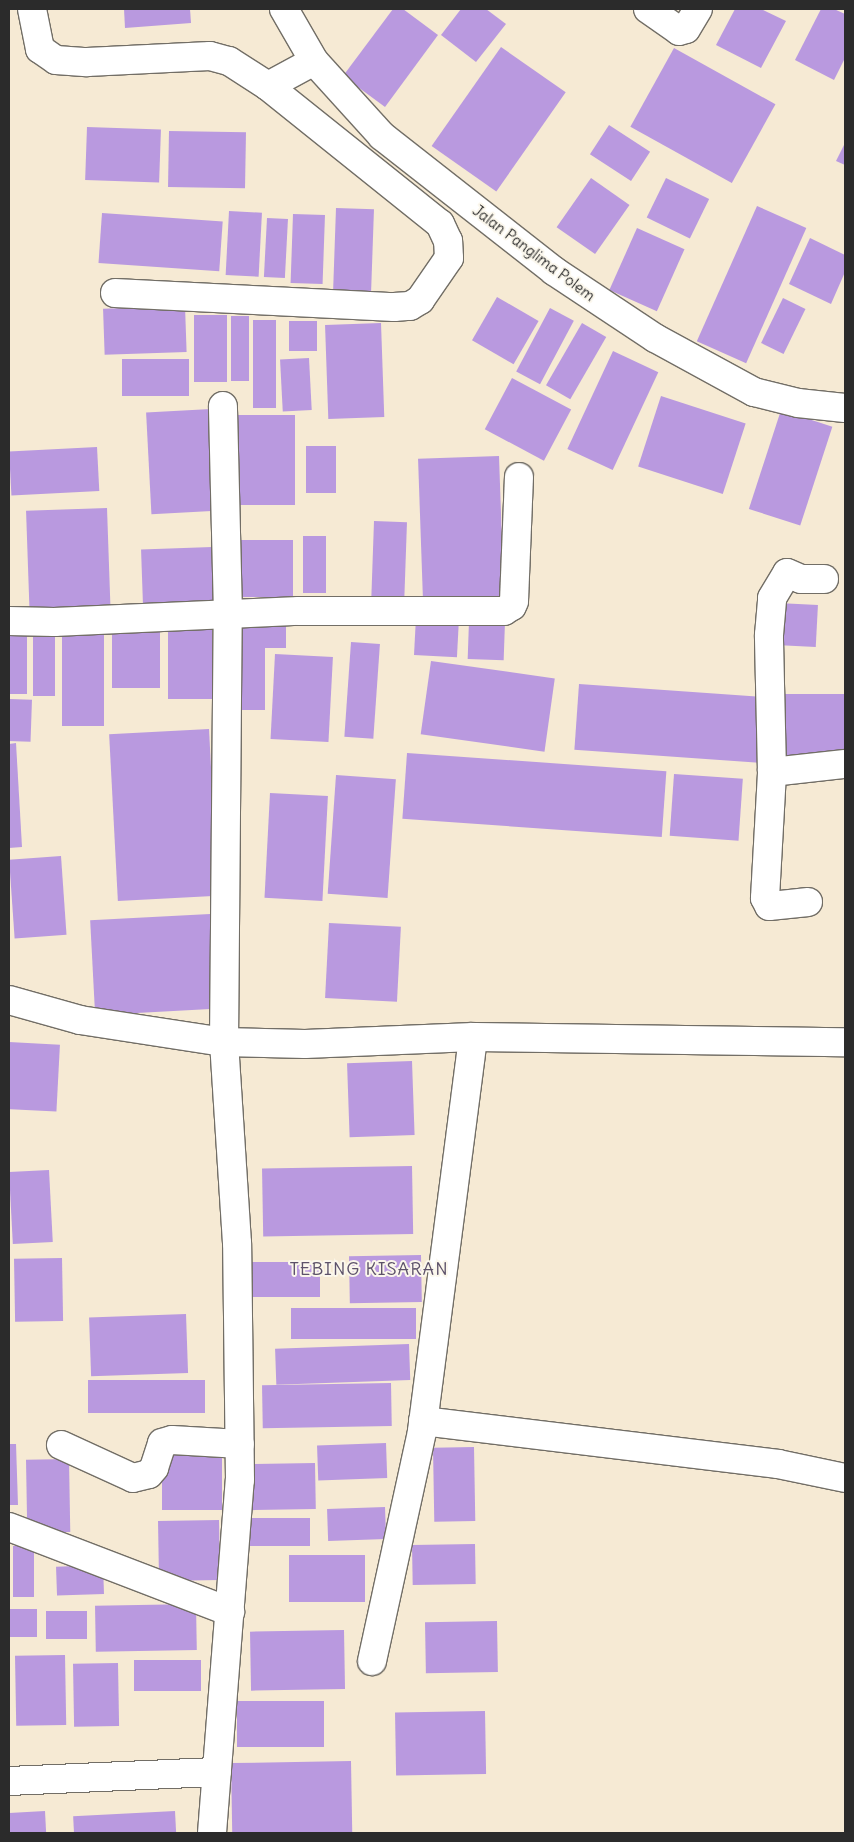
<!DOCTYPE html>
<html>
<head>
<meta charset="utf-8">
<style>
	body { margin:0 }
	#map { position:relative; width:854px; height:1842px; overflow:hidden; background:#f6ead4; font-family:Delius,sans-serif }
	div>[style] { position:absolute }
	.building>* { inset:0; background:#b999df; transform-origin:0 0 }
	.roads { filter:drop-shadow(1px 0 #726e66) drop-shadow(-1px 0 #726e66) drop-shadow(0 1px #726e66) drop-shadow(0 -1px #726e66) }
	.minor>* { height:28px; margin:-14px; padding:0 14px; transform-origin:14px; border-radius:14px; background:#fff }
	span { translate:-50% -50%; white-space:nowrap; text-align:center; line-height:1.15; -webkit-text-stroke:4px #fbf7ec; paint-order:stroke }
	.street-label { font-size:15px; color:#2b2b2b }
	.quarter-label { font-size:18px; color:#5d526a; letter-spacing:1px }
	.frame { position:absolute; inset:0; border:10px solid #2b2b2b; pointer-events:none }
</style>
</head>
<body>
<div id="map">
	<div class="building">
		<i style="clip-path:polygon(124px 9px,190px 9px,191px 23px,125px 28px)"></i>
		<i style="clip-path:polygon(393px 9px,403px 9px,438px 35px,385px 107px,343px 76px)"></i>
		<i style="clip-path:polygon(461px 9px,486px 9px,506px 24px,476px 62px,441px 35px)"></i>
		<i style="clip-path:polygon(735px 9px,761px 9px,786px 21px,761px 68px,716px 45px)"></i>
		<i style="clip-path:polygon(821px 9px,834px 9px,845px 14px,845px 58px,834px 80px,795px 60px)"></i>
		<i style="left:501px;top:47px;width:79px;height:121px;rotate:35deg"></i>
		<i style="left:674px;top:48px;width:116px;height:90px;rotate:29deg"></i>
		<i style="left:609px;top:125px;width:49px;height:35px;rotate:33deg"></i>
		<i style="left:87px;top:127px;width:74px;height:53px;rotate:2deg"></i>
		<i style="left:169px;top:131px;width:77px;height:56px;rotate:1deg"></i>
		<i style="clip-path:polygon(845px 143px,845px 165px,836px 161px)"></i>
		<i style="left:591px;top:178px;width:47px;height:60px;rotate:35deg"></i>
		<i style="left:666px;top:178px;width:48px;height:44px;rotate:26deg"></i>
		<i style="left:757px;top:206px;width:54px;height:148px;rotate:24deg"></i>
		<i style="left:336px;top:208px;width:38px;height:90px;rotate:2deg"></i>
		<i style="left:229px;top:211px;width:33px;height:64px;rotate:3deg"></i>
		<i style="left:102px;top:213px;width:121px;height:50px;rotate:4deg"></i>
		<i style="left:293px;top:214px;width:32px;height:69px;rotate:2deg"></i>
		<i style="left:267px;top:218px;width:21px;height:59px;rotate:3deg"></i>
		<i style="left:637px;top:228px;width:52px;height:68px;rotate:24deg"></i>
		<i style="clip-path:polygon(810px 238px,845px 255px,845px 272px,831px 304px,789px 284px)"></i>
		<i style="left:497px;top:297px;width:48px;height:50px;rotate:30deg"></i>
		<i style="left:783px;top:298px;width:25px;height:50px;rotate:26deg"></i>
		<i style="left:185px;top:306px;width:46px;height:82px;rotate:88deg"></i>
		<i style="left:550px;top:308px;width:27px;height:72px;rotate:28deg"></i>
		<i style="left:194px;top:315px;width:33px;height:67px"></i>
		<i style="left:249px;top:316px;width:65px;height:18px;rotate:90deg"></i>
		<i style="left:253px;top:320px;width:23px;height:88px"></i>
		<i style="left:289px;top:321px;width:28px;height:30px"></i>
		<i style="left:381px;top:323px;width:94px;height:56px;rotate:88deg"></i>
		<i style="left:582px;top:323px;width:28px;height:72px;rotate:30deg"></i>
		<i style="left:613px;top:351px;width:50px;height:108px;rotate:25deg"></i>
		<i style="left:309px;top:358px;width:52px;height:29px;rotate:87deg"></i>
		<i style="left:122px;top:359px;width:67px;height:37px"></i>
		<i style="left:512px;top:378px;width:67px;height:58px;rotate:28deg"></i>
		<i style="left:661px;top:396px;width:89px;height:74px;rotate:18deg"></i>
		<i style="left:211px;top:409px;width:102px;height:65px;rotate:87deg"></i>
		<i style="left:781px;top:410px;width:54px;height:104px;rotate:18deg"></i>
		<i style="left:230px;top:415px;width:65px;height:90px"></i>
		<i style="left:306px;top:446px;width:30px;height:47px"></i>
		<i style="left:97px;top:447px;width:44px;height:88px;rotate:87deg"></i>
		<i style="left:499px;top:456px;width:145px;height:81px;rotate:88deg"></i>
		<i style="left:107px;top:508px;width:106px;height:81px;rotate:88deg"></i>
		<i style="left:374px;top:521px;width:33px;height:81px;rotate:2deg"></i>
		<i style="left:303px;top:536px;width:23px;height:57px"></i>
		<i style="left:232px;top:540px;width:61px;height:57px"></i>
		<i style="left:212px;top:547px;width:60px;height:71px;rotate:88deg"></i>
		<i style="left:778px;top:603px;width:40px;height:42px;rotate:3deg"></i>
		<i style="left:416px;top:617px;width:43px;height:38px;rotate:3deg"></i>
		<i style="clip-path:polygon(232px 620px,286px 620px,286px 648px,265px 648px,265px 710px,231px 710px)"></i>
		<i style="left:469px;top:621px;width:36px;height:38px;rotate:2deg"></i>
		<i style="left:168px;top:629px;width:44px;height:70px"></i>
		<i style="left:62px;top:631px;width:42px;height:95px"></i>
		<i style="left:112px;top:631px;width:48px;height:57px"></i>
		<i style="left:33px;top:635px;width:22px;height:61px"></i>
		<i style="left:9px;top:636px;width:18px;height:58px"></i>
		<i style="left:351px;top:642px;width:29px;height:95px;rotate:4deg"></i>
		<i style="left:275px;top:654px;width:58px;height:85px;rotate:3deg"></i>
		<i style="left:431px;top:661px;width:125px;height:74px;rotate:8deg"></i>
		<i style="left:579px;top:684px;width:185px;height:66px;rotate:4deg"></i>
		<i style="left:845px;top:694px;width:63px;height:69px;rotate:90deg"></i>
		<i style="left:9px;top:699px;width:23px;height:42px;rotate:2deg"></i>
		<i style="left:209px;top:729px;width:167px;height:100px;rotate:87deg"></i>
		<i style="clip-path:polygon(16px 743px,22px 847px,9px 848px,9px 744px)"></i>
		<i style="left:407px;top:753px;width:260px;height:66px;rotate:4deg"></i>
		<i style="left:674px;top:774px;width:69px;height:62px;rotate:4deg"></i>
		<i style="left:336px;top:775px;width:60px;height:119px;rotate:4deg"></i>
		<i style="left:270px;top:793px;width:58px;height:105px;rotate:3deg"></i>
		<i style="left:61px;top:856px;width:79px;height:52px;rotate:86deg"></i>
		<i style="left:210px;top:914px;width:95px;height:120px;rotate:87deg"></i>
		<i style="left:329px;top:923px;width:72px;height:75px;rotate:3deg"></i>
		<i style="left:9px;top:1042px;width:51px;height:67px;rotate:3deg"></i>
		<i style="left:412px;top:1061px;width:74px;height:65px;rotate:88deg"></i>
		<i style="left:412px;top:1166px;width:68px;height:150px;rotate:89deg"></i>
		<i style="left:49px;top:1170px;width:72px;height:40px;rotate:87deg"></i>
		<i style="left:421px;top:1255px;width:47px;height:72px;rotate:89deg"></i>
		<i style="left:62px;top:1258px;width:63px;height:48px;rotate:89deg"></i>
		<i style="left:320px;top:1262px;width:35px;height:71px;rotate:90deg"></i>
		<i style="left:416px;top:1308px;width:31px;height:125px;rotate:90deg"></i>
		<i style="left:186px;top:1314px;width:59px;height:97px;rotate:88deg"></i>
		<i style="left:409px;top:1344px;width:36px;height:134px;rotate:88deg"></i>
		<i style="left:205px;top:1380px;width:33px;height:117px;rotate:90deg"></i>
		<i style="left:391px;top:1383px;width:43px;height:129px;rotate:89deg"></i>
		<i style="left:386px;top:1443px;width:35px;height:69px;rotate:88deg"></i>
		<i style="clip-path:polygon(9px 1444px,16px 1444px,18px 1505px,9px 1505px)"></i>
		<i style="left:474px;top:1447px;width:74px;height:41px;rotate:89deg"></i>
		<i style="left:162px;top:1455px;width:60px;height:55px"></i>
		<i style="left:69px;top:1459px;width:73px;height:43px;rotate:89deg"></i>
		<i style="left:315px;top:1463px;width:46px;height:65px;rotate:89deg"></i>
		<i style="left:385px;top:1507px;width:32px;height:58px;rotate:88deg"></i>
		<i style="left:310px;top:1518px;width:28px;height:69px;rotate:90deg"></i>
		<i style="left:219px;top:1520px;width:60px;height:61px;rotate:89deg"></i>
		<i style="left:475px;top:1544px;width:40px;height:63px;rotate:89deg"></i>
		<i style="left:13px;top:1546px;width:21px;height:51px"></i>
		<i style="left:365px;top:1555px;width:47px;height:76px;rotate:90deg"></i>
		<i style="left:103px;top:1565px;width:29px;height:47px;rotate:88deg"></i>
		<i style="left:196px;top:1604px;width:46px;height:101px;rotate:89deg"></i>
		<i style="left:9px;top:1609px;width:28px;height:28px"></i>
		<i style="left:87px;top:1611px;width:28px;height:41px;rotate:90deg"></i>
		<i style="left:497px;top:1621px;width:51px;height:72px;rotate:89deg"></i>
		<i style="left:344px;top:1630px;width:59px;height:94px;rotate:89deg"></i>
		<i style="left:65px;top:1655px;width:70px;height:50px;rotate:89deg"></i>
		<i style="left:201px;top:1660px;width:31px;height:67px;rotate:90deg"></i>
		<i style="left:118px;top:1663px;width:63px;height:45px;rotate:89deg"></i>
		<i style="left:324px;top:1701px;width:46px;height:87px;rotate:90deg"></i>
		<i style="left:485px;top:1711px;width:63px;height:90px;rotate:89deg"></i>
		<i style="left:351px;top:1761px;width:72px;height:120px;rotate:89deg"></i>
		<i style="left:45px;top:1811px;width:22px;height:36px;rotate:87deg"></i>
		<i style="left:175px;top:1811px;width:22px;height:102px;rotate:87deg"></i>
	</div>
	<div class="roads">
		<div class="minor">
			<i style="left:32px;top:9px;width:41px;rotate:78.7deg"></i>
			<i style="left:40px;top:49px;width:19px;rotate:35deg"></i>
			<i style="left:56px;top:60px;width:31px;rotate:4deg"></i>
			<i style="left:87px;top:62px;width:123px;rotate:-2.8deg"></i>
			<i style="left:210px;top:56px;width:20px;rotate:15deg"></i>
			<i style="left:229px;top:61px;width:46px;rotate:32.7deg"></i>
			<i style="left:284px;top:9px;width:60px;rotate:60deg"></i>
			<i style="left:314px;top:61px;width:101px;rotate:47.8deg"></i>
			<i style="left:382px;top:136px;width:219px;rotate:38.1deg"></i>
			<i style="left:554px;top:271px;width:121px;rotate:33.6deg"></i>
			<i style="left:655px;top:338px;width:113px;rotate:28.6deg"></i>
			<i style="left:754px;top:392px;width:45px;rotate:14deg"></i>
			<i style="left:798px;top:403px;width:47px;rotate:6.1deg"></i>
			<i style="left:648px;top:9px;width:38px;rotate:35deg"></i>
			<i style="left:679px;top:31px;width:7px;rotate:-16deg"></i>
			<i style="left:686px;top:29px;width:23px;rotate:-59deg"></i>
			<i style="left:115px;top:293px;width:279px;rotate:2.9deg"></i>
			<i style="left:394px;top:307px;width:16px;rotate:-4deg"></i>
			<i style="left:410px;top:306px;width:12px;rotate:-31deg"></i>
			<i style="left:420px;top:300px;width:51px;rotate:-55.4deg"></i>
			<i style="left:449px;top:258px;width:17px;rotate:-93deg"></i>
			<i style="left:448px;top:241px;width:19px;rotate:-115deg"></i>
			<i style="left:440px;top:224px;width:221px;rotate:-141.3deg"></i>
			<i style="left:268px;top:86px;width:52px;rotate:-28.5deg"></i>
			<i style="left:9px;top:621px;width:45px;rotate:1.3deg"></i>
			<i style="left:54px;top:622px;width:245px;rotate:-2.6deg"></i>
			<i style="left:299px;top:611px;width:205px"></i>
			<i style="left:504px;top:611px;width:9px;rotate:-32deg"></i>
			<i style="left:512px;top:606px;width:5px;rotate:-68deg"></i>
			<i style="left:514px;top:601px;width:124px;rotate:-87.7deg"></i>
			<i style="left:772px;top:772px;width:73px;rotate:-6.3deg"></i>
			<i style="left:808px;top:902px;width:39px;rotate:174deg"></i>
			<i style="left:769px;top:906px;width:9px;rotate:-117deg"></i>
			<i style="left:765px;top:898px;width:126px;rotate:-86.8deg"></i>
			<i style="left:772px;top:772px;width:137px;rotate:-91.3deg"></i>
			<i style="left:769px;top:635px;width:37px;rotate:-85deg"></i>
			<i style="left:772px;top:598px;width:29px;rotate:-59deg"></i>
			<i style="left:787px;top:573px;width:15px;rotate:23deg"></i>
			<i style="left:801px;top:579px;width:23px"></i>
			<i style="left:9px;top:1000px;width:74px;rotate:15.7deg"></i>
			<i style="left:80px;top:1020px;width:146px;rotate:8.7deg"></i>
			<i style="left:224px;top:1042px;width:81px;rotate:1.4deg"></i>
			<i style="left:305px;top:1044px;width:168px;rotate:-2.4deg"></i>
			<i style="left:473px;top:1037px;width:372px;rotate:0.8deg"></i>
			<i style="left:423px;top:1421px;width:358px;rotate:6.9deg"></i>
			<i style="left:778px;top:1464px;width:68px;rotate:11.8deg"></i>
			<i style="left:61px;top:1445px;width:79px;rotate:24.6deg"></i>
			<i style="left:133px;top:1478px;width:16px;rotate:-14deg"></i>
			<i style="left:149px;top:1474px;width:8px;rotate:-50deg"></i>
			<i style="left:154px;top:1468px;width:26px;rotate:-72deg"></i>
			<i style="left:162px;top:1443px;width:10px;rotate:-17deg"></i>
			<i style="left:172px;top:1440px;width:68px;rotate:3.4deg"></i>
			<i style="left:9px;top:1527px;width:237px;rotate:21deg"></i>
			<i style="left:372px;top:1661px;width:235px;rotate:-77.7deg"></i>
			<i style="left:422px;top:1431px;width:397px;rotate:-82.6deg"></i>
			<i style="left:9px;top:1781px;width:208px;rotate:-2.5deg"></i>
			<i style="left:212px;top:1833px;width:354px;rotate:-85.5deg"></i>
			<i style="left:240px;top:1480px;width:237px;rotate:-90.7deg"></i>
			<i style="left:237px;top:1243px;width:201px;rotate:-93.7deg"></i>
			<i style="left:224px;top:1042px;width:428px;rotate:-89.5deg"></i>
			<i style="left:228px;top:614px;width:208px;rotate:-91.4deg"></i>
		</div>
	</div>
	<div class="street-label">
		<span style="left:534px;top:253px;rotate:37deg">Jalan Panglima Polem</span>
	</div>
	<div class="quarter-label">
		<span style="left:369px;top:1269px">TEBING KISARAN</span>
	</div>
	<div class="frame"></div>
</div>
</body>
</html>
